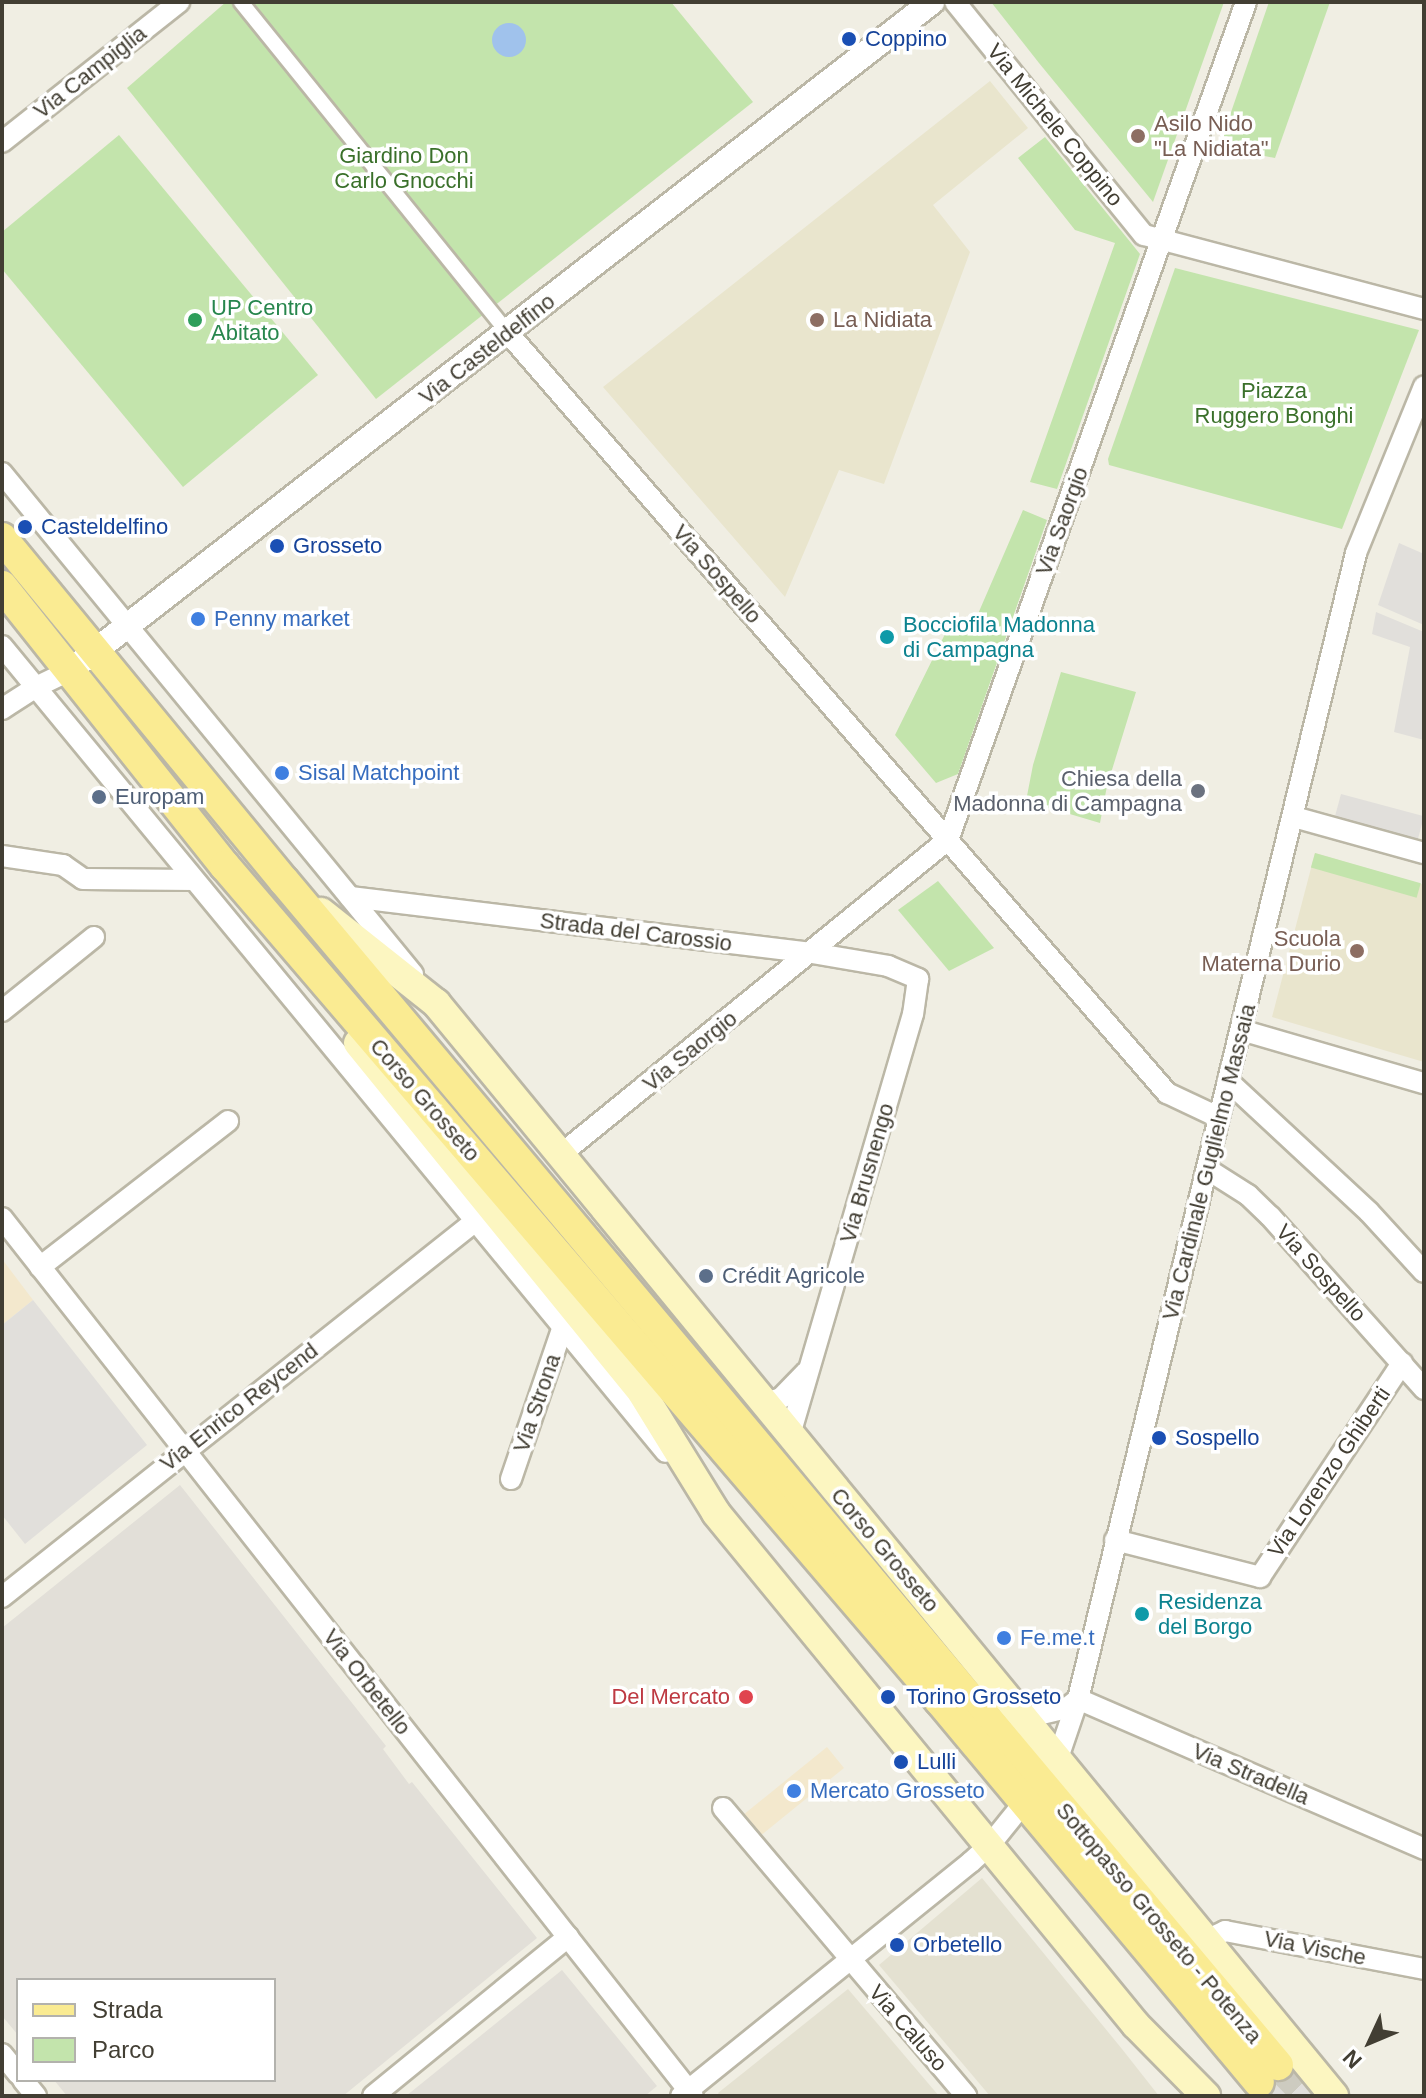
<!DOCTYPE html>
<html>
<head>
<meta charset="utf-8">
<style>
	body { margin:0 }
	#map { position:relative; width:1426px; height:2098px; overflow:hidden; background:#f0eee3; font-family:Helvetica,sans-serif }
	div>[style] { position:absolute }
	.residential>* { inset:0; background:#e4e1d1 }
	.commercial>* { inset:0; background:#f3e8cd; transform-origin:0 0 }
	.industrial>* { inset:0; background:#e2dfd8 }
	.education>* { inset:0; background:#e9e5cd }
	.green>* { inset:0; background:#c3e4ac; transform-origin:0 0 }
	.parking>* { inset:0; background:#e1dfdb; transform-origin:0 0 }
	.water>* { inset:0; background:#a0c2ec }
	.round { border-radius:50% }
	.primary-tunnel>* { height:30px; margin-top:-15px; transform-origin:0; background:repeating-linear-gradient(90deg,#cdcbc0 0 30px,transparent 0 45px) }
	.roads { filter:drop-shadow(2px 0 #bbb7a6) drop-shadow(-2px 0 #bbb7a6) drop-shadow(0 2px #bbb7a6) drop-shadow(0 -2px #bbb7a6) }
	.pedestrian>* { height:14px; margin:-7px; padding:0 7px; transform-origin:7px; border-radius:7px; background:#fff }
	.minor>* { height:20px; margin:-10px; padding:0 10px; transform-origin:10px; border-radius:10px; background:#fff }
	.tertiary>* { height:24px; margin:-12px; padding:0 12px; transform-origin:12px; border-radius:12px; background:#fff }
	.secondary>* { height:28px; margin:-14px; padding:0 14px; transform-origin:14px; border-radius:14px; background:#fcf6c1 }
	.primary>* { height:30px; margin:-15px; padding:0 15px; transform-origin:15px; border-radius:15px; background:#faeb92 }
	.dots>* { width:22px; height:22px; translate:-50% -50%; box-sizing:border-box; border:4px solid #fff; border-radius:50% }
	span { translate:-50% -50%; white-space:nowrap; text-align:center; line-height:1.15; -webkit-text-stroke:7px #fff; paint-order:stroke }
	.transit-label { font-size:22px; color:#164399 }
	.left { translate:0 -50%; text-align:left }
	.street-label { font-size:22px; color:#423e33 }
	.education-label { font-size:22px; color:#785e54 }
	.right { translate:-100% -50%; text-align:right }
	.park-label { font-size:22px; color:#3a702a }
	.leisure-label { font-size:22px; color:#27864d }
	.shop-label { font-size:22px; color:#366cbe }
	.culture-label { font-size:22px; color:#0d838f }
	.worship-label { font-size:22px; color:#5b616d }
	.service-label { font-size:22px; color:#4e5e75 }
	.health-label { font-size:22px; color:#be3a42 }
	.frame { position:absolute; inset:0; border:4px solid #423e33; pointer-events:none }
	.legend { position:absolute; left:16px; top:1978px; width:260px; height:104px; box-sizing:border-box; background:#fff; border:2px solid #b3b2ad; margin:0; padding:10px 14px; list-style:none; font-size:24px; color:#423e33 }
	.legend li { display:flex; align-items:center; gap:16px; height:40px }
	.legend b { width:40px; border:2px solid #b3b2ad }
	.north { position:absolute; left:1330px; top:2002px; width:80px; height:80px; -webkit-text-stroke:6px #fff; paint-order:stroke; rotate:226deg; font-size:22px; font-weight:700; line-height:32px; text-align:center; color:#423e33 }
	.north::after { content:''; display:block; margin:auto; width:28px; height:36px; background:#423e33; clip-path:polygon(50% 0,100% 100%,50% 72%,0 100%) }
</style>
</head>
<body>
<div id="map">
	<div class="residential">
		<i style="clip-path:polygon(982px 1878px,1122px 2049px,1159px 2096px,990px 2096px,879px 1965px)"></i>
		<i style="clip-path:polygon(848px 1989px,939px 2096px,720px 2096px,718px 2093px)"></i>
	</div>
	<div class="commercial">
		<i style="clip-path:polygon(2px 1259px,33px 1300px,2px 1325px)"></i>
		<i style="left:827px;top:1747px;width:27px;height:106px;rotate:51deg"></i>
	</div>
	<div class="industrial">
		<i style="clip-path:polygon(180px 1485px,386px 1746px,383px 1749px,409px 1784px,412px 1782px,537px 1938px,343px 2096px,67px 2096px,54px 2080px,274px 2080px,274px 1980px,18px 1980px,18px 2035px,3px 2017px,2px 1628px)"></i>
		<i style="clip-path:polygon(562px 1970px,657px 2086px,645px 2096px,406px 2096px)"></i>
	</div>
	<div class="education">
		<i style="clip-path:polygon(990px 81px,1028px 128px,933px 205px,970px 252px,884px 484px,839px 470px,785px 597px,603px 387px)"></i>
		<i style="clip-path:polygon(1315px 853px,1424px 885px,1424px 1062px,1272px 1017px)"></i>
	</div>
	<div class="green">
		<i style="clip-path:polygon(226px 2px,671px 2px,753px 102px,376px 399px,127px 88px)"></i>
		<i style="clip-path:polygon(991px 2px,1224px 2px,1153px 202px,1039px 63px)"></i>
		<i style="clip-path:polygon(1269px 2px,1330px 2px,1275px 158px,1219px 147px)"></i>
		<i style="clip-path:polygon(119px 135px,318px 375px,183px 487px,2px 269px,2px 232px)"></i>
		<i style="clip-path:polygon(1045px 137px,1140px 254px,1057px 489px,1030px 482px,1115px 243px,1075px 230px,1018px 158px)"></i>
		<i style="clip-path:polygon(1175px 268px,1419px 330px,1342px 529px,1109px 465px,1108px 459px)"></i>
		<i style="clip-path:polygon(1023px 510px,1047px 520px,958px 774px,936px 783px,895px 735px,949px 626px,971px 630px)"></i>
		<i style="clip-path:polygon(1061px 672px,1136px 692px,1107px 786px,1100px 823px,1026px 801px,1033px 765px)"></i>
		<i style="left:1315px;top:853px;width:110px;height:15px;rotate:16deg"></i>
		<i style="clip-path:polygon(938px 881px,994px 948px,949px 971px,898px 910px)"></i>
	</div>
	<div class="parking">
		<i style="clip-path:polygon(1399px 543px,1424px 554px,1424px 625px,1378px 605px)"></i>
		<i style="clip-path:polygon(1376px 612px,1424px 632px,1424px 740px,1394px 732px,1410px 647px,1372px 634px)"></i>
		<i style="left:1341px;top:794px;width:86px;height:26px;rotate:15deg"></i>
		<i style="clip-path:polygon(33px 1300px,147px 1445px,25px 1544px,2px 1515px,2px 1325px)"></i>
		<i style="clip-path:polygon(1293px 2063px,1325px 2096px,1256px 2096px,1267px 2083px)"></i>
	</div>
	<div class="water">
		<i class="round" style="left:492px;top:23px;width:34px;height:34px"></i>
	</div>
	<div class="primary-tunnel">
		<i style="left:1278px;top:2065px;width:43px;rotate:45.9deg"></i>
	</div>
	<div class="roads">
		<div class="pedestrian">
			<i style="left:241px;top:2px;width:425px;rotate:51.1deg"></i>
		</div>
		<div class="minor">
			<i style="left:955px;top:2px;width:300px;rotate:51deg"></i>
			<i style="left:1144px;top:235px;width:290px;rotate:14.8deg"></i>
			<i style="left:2px;top:142px;width:226px;rotate:-38.3deg"></i>
			<i style="left:508px;top:333px;width:1006px;rotate:49.07deg"></i>
			<i style="left:1167px;top:1093px;width:56px;rotate:25.2deg"></i>
			<i style="left:2px;top:473px;width:648px;rotate:50.64deg"></i>
			<i style="left:2px;top:646px;width:1044px;rotate:50.52deg"></i>
			<i style="left:2px;top:709px;width:40px;rotate:-32.9deg"></i>
			<i style="left:36px;top:687px;width:39px;rotate:-26deg"></i>
			<i style="left:1294px;top:817px;width:135px;rotate:15.5deg"></i>
			<i style="left:2px;top:856px;width:62px;rotate:8.4deg"></i>
			<i style="left:63px;top:865px;width:24px;rotate:35deg"></i>
			<i style="left:83px;top:879px;width:111px;rotate:0.5deg"></i>
			<i style="left:350px;top:897px;width:465px;rotate:6.9deg"></i>
			<i style="left:812px;top:953px;width:77px;rotate:9.7deg"></i>
			<i style="left:888px;top:966px;width:33px;rotate:23deg"></i>
			<i style="left:918px;top:979px;width:35px;rotate:98deg"></i>
			<i style="left:913px;top:1014px;width:439px;rotate:106.3deg"></i>
			<i style="left:2px;top:1011px;width:118px;rotate:-38.8deg"></i>
			<i style="left:1241px;top:1030px;width:191px;rotate:16.2deg"></i>
			<i style="left:1228px;top:1081px;width:192px;rotate:42.9deg"></i>
			<i style="left:1369px;top:1212px;width:81px;rotate:47.5deg"></i>
			<i style="left:560px;top:1155px;width:500px;rotate:-39.1deg"></i>
			<i style="left:948px;top:840px;width:889px;rotate:-70.42deg"></i>
			<i style="left:1207px;top:1169px;width:49px;rotate:32.4deg"></i>
			<i style="left:1248px;top:1195px;width:30px;rotate:44deg"></i>
			<i style="left:1270px;top:1216px;width:232px;rotate:48.3deg"></i>
			<i style="left:2px;top:1218px;width:1117px;rotate:51.8deg"></i>
			<i style="left:40px;top:1267px;width:238px;rotate:-37.8deg"></i>
			<i style="left:764px;top:1403px;width:18px;rotate:-16deg"></i>
			<i style="left:781px;top:1398px;width:36px;rotate:-46deg"></i>
			<i style="left:511px;top:1479px;width:162px;rotate:-71.2deg"></i>
			<i style="left:1115px;top:1540px;width:150px;rotate:14.3deg"></i>
			<i style="left:1260px;top:1577px;width:257px;rotate:-56.4deg"></i>
			<i style="left:2px;top:1597px;width:608px;rotate:-38.45deg"></i>
			<i style="left:1078px;top:1699px;width:377px;rotate:23.4deg"></i>
			<i style="left:1025px;top:1718px;width:43px;rotate:-13.4deg"></i>
			<i style="left:1067px;top:1708px;width:14px;rotate:-39deg"></i>
			<i style="left:1050px;top:1768px;width:13px;rotate:-51deg"></i>
			<i style="left:1058px;top:1758px;width:62px;rotate:-71.3deg"></i>
			<i style="left:1078px;top:1699px;width:1179px;rotate:-76.36deg"></i>
			<i style="left:1356px;top:553px;width:180px;rotate:-67.8deg"></i>
			<i style="left:723px;top:1808px;width:377px;rotate:49.8deg"></i>
			<i style="left:1208px;top:1939px;width:19px;rotate:-25deg"></i>
			<i style="left:1225px;top:1931px;width:203px;rotate:10.8deg"></i>
			<i style="left:2px;top:2054px;width:26px;rotate:51deg"></i>
			<i style="left:23px;top:2080px;width:21px;rotate:51deg"></i>
			<i style="left:373px;top:2096px;width:252px;rotate:-39.2deg"></i>
			<i style="left:681px;top:2096px;width:373px;rotate:-38.9deg"></i>
			<i style="left:971px;top:1862px;width:24px;rotate:-42deg"></i>
			<i style="left:989px;top:1846px;width:67px;rotate:-51.1deg"></i>
		</div>
		<div class="tertiary">
			<i style="left:82px;top:661px;width:1076px;rotate:-37.79deg"></i>
		</div>
		<div class="secondary">
			<i style="left:321px;top:912px;width:147px;rotate:38.4deg"></i>
			<i style="left:436px;top:1003px;width:1415px;rotate:50.59deg"></i>
			<i style="left:358px;top:1043px;width:451px;rotate:50.9deg"></i>
			<i style="left:642px;top:1393px;width:141px;rotate:58.3deg"></i>
			<i style="left:716px;top:1513px;width:662px;rotate:50.64deg"></i>
			<i style="left:1136px;top:2025px;width:100px;rotate:45.4deg"></i>
		</div>
		<div class="primary">
			<i style="left:2px;top:538px;width:444px;rotate:50.6deg"></i>
			<i style="left:284px;top:881px;width:1546px;rotate:49.99deg"></i>
			<i style="left:2px;top:586px;width:358px;rotate:51.5deg"></i>
			<i style="left:225px;top:866px;width:1099px;rotate:49.43deg"></i>
			<i style="left:940px;top:1701px;width:497px;rotate:50.1deg"></i>
		</div>
	</div>
	<div class="dots">
		<i style="left:849px;top:39px;background:#1a4fb4"></i>
		<i style="left:1138px;top:136px;background:#8d6e63"></i>
		<i style="left:195px;top:320px;background:#2e9e5b"></i>
		<i style="left:817px;top:320px;background:#8d6e63"></i>
		<i style="left:25px;top:527px;background:#1a4fb4"></i>
		<i style="left:277px;top:546px;background:#1a4fb4"></i>
		<i style="left:198px;top:619px;background:#3f7fe0"></i>
		<i style="left:887px;top:637px;background:#0f9aa8"></i>
		<i style="left:282px;top:773px;background:#3f7fe0"></i>
		<i style="left:1198px;top:791px;background:#6b7280"></i>
		<i style="left:99px;top:797px;background:#5c6f8a"></i>
		<i style="left:1357px;top:951px;background:#8d6e63"></i>
		<i style="left:706px;top:1276px;background:#5c6f8a"></i>
		<i style="left:1159px;top:1438px;background:#1a4fb4"></i>
		<i style="left:1142px;top:1614px;background:#0f9aa8"></i>
		<i style="left:1004px;top:1638px;background:#3f7fe0"></i>
		<i style="left:746px;top:1697px;background:#e0444e"></i>
		<i style="left:888px;top:1697px;background:#1a4fb4"></i>
		<i style="left:901px;top:1762px;background:#1a4fb4"></i>
		<i style="left:794px;top:1791px;background:#3f7fe0"></i>
		<i style="left:897px;top:1945px;background:#1a4fb4"></i>
	</div>
	<div class="transit-label">
		<span class="left" style="left:865px;top:39px">Coppino</span>
		<span class="left" style="left:41px;top:527px">Casteldelfino</span>
		<span class="left" style="left:293px;top:546px">Grosseto</span>
		<span class="left" style="left:1175px;top:1438px">Sospello</span>
		<span class="left" style="left:906px;top:1697px">Torino Grosseto</span>
		<span class="left" style="left:917px;top:1762px">Lulli</span>
		<span class="left" style="left:913px;top:1945px">Orbetello</span>
	</div>
	<div class="street-label">
		<span style="left:90px;top:72px;rotate:-38deg">Via Campiglia</span>
		<span style="left:1055px;top:125px;rotate:51deg">Via Michele Coppino</span>
		<span style="left:487px;top:349px;rotate:-38deg">Via Casteldelfino</span>
		<span style="left:1062px;top:521px;rotate:-70deg">Via Saorgio</span>
		<span style="left:717px;top:574px;rotate:49deg">Via Sospello</span>
		<span style="left:636px;top:932px;rotate:7deg">Strada del Carossio</span>
		<span style="left:690px;top:1051px;rotate:-39deg">Via Saorgio</span>
		<span style="left:425px;top:1100px;rotate:49deg">Corso Grosseto</span>
		<span style="left:1209px;top:1162px;rotate:-76deg">Via Cardinale Guglielmo Massaia</span>
		<span style="left:867px;top:1173px;rotate:-74deg">Via Brusnengo</span>
		<span style="left:1321px;top:1273px;rotate:48deg">Via Sospello</span>
		<span style="left:537px;top:1403px;rotate:-71deg">Via Strona</span>
		<span style="left:239px;top:1407px;rotate:-38deg">Via Enrico Reycend</span>
		<span style="left:1329px;top:1472px;rotate:-56deg">Via Lorenzo Ghiberti</span>
		<span style="left:885px;top:1550px;rotate:50deg">Corso Grosseto</span>
		<span style="left:367px;top:1682px;rotate:52deg">Via Orbetello</span>
		<span style="left:1251px;top:1774px;rotate:23deg">Via Stradella</span>
		<span style="left:1159px;top:1923px;rotate:50deg">Sottopasso Grosseto - Potenza</span>
		<span style="left:1315px;top:1948px;rotate:11deg">Via Vische</span>
		<span style="left:908px;top:2028px;rotate:49deg">Via Caluso</span>
	</div>
	<div class="education-label">
		<span class="left" style="left:1154px;top:136px">Asilo Nido<br>"La Nidiata"</span>
		<span class="left" style="left:833px;top:320px">La Nidiata</span>
		<span class="right" style="left:1341px;top:951px">Scuola<br>Materna Durio</span>
	</div>
	<div class="park-label">
		<span style="left:404px;top:168px">Giardino Don<br>Carlo Gnocchi</span>
		<span style="left:1274px;top:403px">Piazza<br>Ruggero Bonghi</span>
	</div>
	<div class="leisure-label">
		<span class="left" style="left:211px;top:320px">UP Centro<br>Abitato</span>
	</div>
	<div class="shop-label">
		<span class="left" style="left:214px;top:619px">Penny market</span>
		<span class="left" style="left:298px;top:773px">Sisal Matchpoint</span>
		<span class="left" style="left:1020px;top:1638px">Fe.me.t</span>
		<span class="left" style="left:810px;top:1791px">Mercato Grosseto</span>
	</div>
	<div class="culture-label">
		<span class="left" style="left:903px;top:637px">Bocciofila Madonna<br>di Campagna</span>
		<span class="left" style="left:1158px;top:1614px">Residenza<br>del Borgo</span>
	</div>
	<div class="worship-label">
		<span class="right" style="left:1182px;top:791px">Chiesa della<br>Madonna di Campagna</span>
	</div>
	<div class="service-label">
		<span class="left" style="left:115px;top:797px">Europam</span>
		<span class="left" style="left:722px;top:1276px">Crédit Agricole</span>
	</div>
	<div class="health-label">
		<span class="right" style="left:730px;top:1697px">Del Mercato</span>
	</div>
	<div class="frame"></div>
	<ul class="legend">
	<li><b style="height:10px;background:#faeb92"></b>Strada</li>
	<li><b style="height:22px;background:#c3e4ac"></b>Parco</li>
	</ul>
	<div class="north">N</div>
</div>
</body>
</html>
